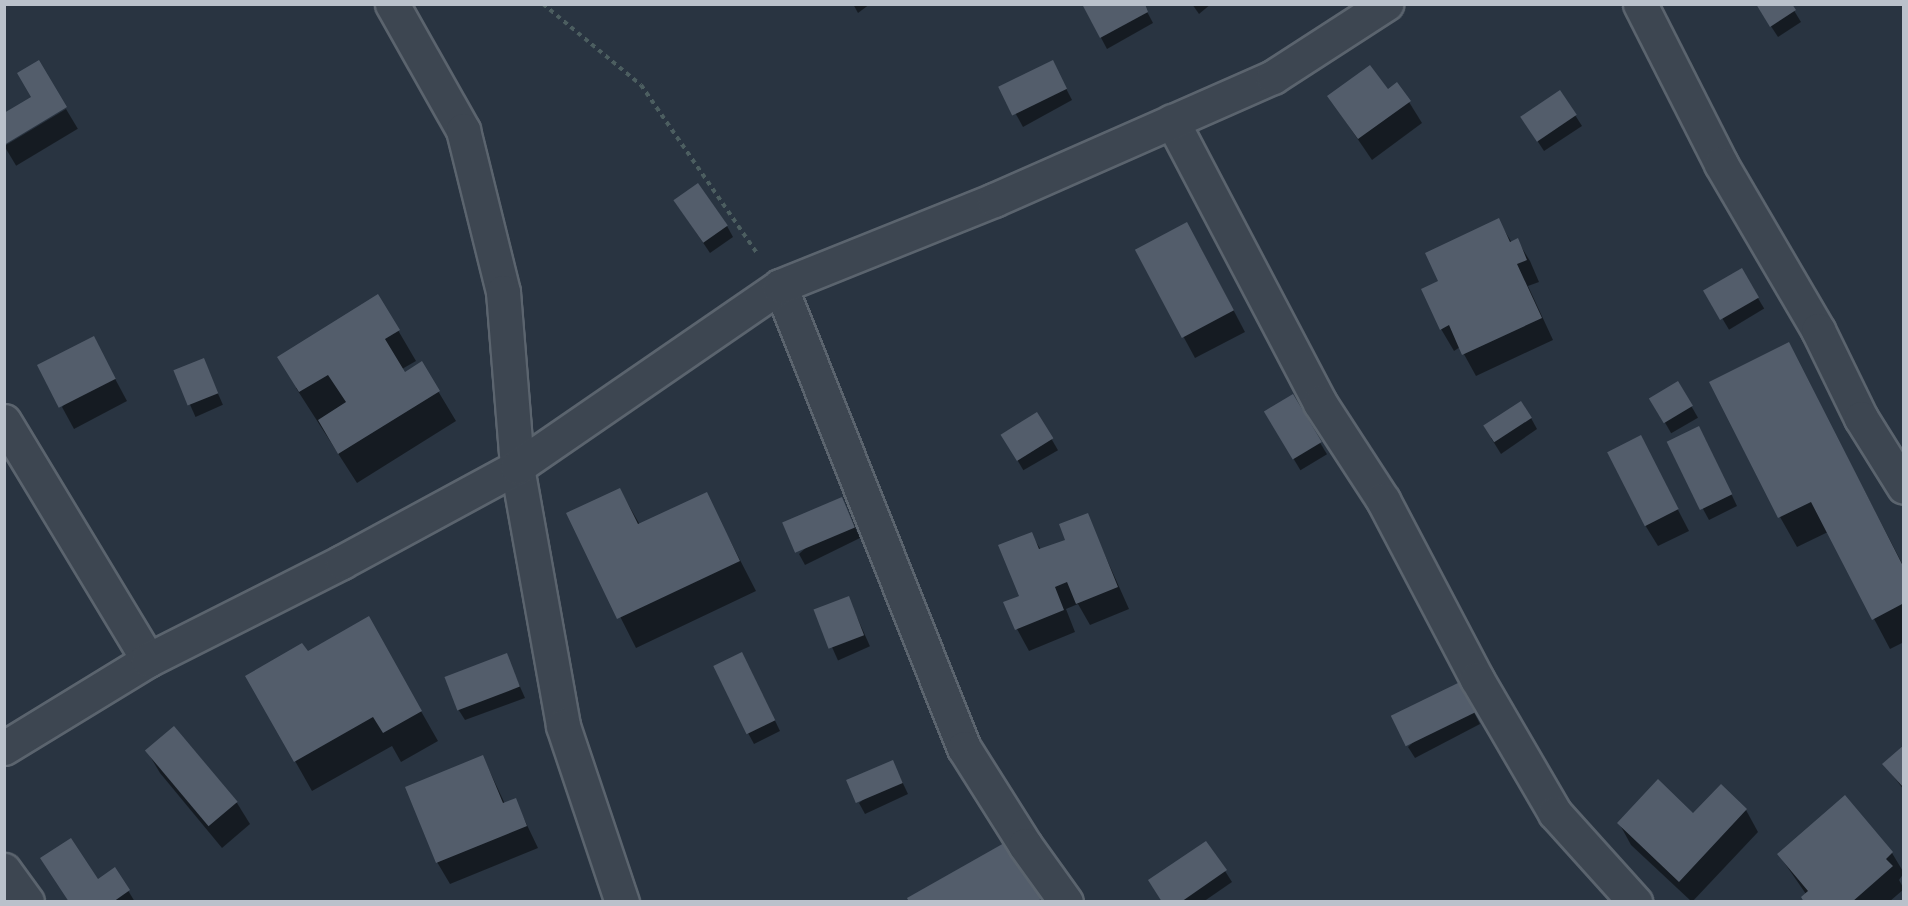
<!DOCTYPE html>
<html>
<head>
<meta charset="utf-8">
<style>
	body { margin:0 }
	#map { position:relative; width:1908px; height:906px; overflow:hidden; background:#293441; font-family:"Fira Sans",sans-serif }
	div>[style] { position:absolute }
	.shadow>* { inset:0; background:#0007; transform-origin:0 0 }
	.building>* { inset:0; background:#535d6b; transform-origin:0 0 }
	.path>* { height:4px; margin-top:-2px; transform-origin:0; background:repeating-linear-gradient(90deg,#4c5e60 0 4.5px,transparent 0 9px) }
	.roads { filter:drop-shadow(2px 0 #5b646e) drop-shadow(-2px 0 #5b646e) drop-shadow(0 2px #5b646e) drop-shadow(0 -2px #5b646e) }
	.street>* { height:33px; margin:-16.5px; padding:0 16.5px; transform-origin:16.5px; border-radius:16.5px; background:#3d4651 }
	span { translate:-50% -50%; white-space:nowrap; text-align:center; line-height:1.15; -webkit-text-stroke:4.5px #222b36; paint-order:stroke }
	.frame { position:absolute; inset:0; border:6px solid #bac1cb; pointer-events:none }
</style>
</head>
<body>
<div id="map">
	<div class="shadow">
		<i style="clip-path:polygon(853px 4px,870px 4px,858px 13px)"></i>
		<i style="clip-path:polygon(1083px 4px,1143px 4px,1153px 23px,1107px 49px)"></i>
		<i style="clip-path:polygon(1192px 4px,1211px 4px,1199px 14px)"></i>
		<i style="clip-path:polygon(1790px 4px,1801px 22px,1778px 37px,1761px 11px)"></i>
		<i style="clip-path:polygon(1058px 73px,1072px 100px,1023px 127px,1002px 89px)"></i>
		<i style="clip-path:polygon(1387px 91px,1409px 102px,1422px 123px,1372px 160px,1329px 97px)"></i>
		<i style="left:66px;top:109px;width:23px;height:72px;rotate:59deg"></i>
		<i style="clip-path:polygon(1575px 115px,1582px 126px,1544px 151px,1529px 128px)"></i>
		<i style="clip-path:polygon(675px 201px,727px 226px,733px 237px,710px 253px)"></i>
		<i style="clip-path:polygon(1498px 220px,1512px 243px,1517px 240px,1530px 261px,1539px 282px,1528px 286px,1553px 340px,1476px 376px,1460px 347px,1454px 351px,1441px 329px,1440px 282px)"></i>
		<i style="clip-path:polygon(1199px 245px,1245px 332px,1195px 358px,1137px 251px)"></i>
		<i style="left:1741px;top:270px;width:45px;height:41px;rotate:59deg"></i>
		<i style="clip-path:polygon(378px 296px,416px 361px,402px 369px,404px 374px,438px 391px,456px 421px,357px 483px,296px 388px)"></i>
		<i style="clip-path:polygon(1788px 344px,1904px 567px,1904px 642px,1890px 649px,1828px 532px,1797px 547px,1780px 517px)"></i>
		<i style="clip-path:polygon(105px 360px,127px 401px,74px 429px,62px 407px)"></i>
		<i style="left:203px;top:360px;width:49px;height:30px;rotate:66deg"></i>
		<i style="left:1678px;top:383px;width:40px;height:31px;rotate:60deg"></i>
		<i style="left:1292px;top:396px;width:68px;height:31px;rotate:59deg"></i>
		<i style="left:1037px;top:414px;width:42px;height:40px;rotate:60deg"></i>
		<i style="clip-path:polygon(1531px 418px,1537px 429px,1501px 454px,1491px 438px)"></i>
		<i style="clip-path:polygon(1640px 437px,1689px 531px,1658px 546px,1645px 525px)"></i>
		<i style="clip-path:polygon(1705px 439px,1737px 506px,1709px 520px,1703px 509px)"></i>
		<i style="clip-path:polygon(620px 490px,640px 525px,706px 494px,756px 591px,636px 648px,568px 514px)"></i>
		<i style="clip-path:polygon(847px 510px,860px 538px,805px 565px,799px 554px)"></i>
		<i style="clip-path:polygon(1087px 515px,1129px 609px,1090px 625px,1078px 604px,1066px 609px,1075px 632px,1029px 651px,1017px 629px,1031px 534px,1041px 550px,1067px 540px)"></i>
		<i style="left:848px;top:597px;width:54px;height:35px;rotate:66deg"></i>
		<i style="clip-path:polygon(368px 618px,438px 741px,401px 762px,392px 746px,312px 791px,247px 676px,307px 653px)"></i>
		<i style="clip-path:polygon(506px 655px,525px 698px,465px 720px,458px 709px)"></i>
		<i style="clip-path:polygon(748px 665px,780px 731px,754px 744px,748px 733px)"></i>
		<i style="clip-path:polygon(1465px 695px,1480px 724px,1415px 758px,1408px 747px)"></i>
		<i style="clip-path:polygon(1904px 749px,1904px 790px,1884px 764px)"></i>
		<i style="clip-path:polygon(147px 751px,237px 803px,250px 824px,222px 848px,160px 773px)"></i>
		<i style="clip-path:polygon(483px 757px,505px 804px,515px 800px,538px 848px,450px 884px,437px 862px)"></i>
		<i style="clip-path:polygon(898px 773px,908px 794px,865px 814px,859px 803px)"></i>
		<i style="clip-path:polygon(1845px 797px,1892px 853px,1904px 873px,1899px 880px,1904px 889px,1889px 902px,1805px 902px,1806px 894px,1779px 855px)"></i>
		<i style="clip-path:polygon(1746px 810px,1758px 832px,1692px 902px,1631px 845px,1619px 823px)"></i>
		<i style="clip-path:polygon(115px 869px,135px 902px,69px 902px,97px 881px)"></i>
		<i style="clip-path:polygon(1225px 871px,1232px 882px,1203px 902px,1163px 902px)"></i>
	</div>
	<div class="building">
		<i style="clip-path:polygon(1082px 4px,1145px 4px,1148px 12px,1100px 38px)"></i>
		<i style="clip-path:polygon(1756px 4px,1792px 4px,1796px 10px,1770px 27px)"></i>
		<i style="clip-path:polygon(39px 60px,67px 107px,4px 145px,4px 113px,31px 97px,17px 73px)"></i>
		<i style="left:1053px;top:60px;width:32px;height:61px;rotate:64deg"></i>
		<i style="clip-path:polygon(1370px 65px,1388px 89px,1397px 82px,1411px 101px,1358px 139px,1327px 96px)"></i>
		<i style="left:1560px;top:90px;width:30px;height:48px;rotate:56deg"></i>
		<i style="left:698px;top:183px;width:52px;height:30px;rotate:55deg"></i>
		<i style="clip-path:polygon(1499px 218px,1510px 242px,1518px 238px,1527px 260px,1517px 264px,1542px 318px,1462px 355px,1449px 325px,1440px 330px,1421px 289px,1438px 281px,1425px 253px)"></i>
		<i style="left:1187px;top:222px;width:100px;height:59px;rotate:62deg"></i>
		<i style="left:1742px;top:268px;width:34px;height:45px;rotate:60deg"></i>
		<i style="clip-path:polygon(378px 294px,400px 330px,385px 339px,405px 372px,422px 361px,440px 391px,338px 454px,318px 420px,346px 402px,328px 375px,299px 392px,277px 357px)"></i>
		<i style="left:94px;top:336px;width:48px;height:64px;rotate:63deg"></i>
		<i style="clip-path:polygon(1789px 342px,1904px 568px,1904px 603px,1872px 620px,1811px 502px,1778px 518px,1709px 382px)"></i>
		<i style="left:204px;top:358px;width:38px;height:33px;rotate:68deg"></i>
		<i style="left:1678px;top:381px;width:29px;height:34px;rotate:59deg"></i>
		<i style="left:1293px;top:394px;width:56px;height:34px;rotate:59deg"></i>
		<i style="left:1521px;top:401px;width:20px;height:45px;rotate:57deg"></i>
		<i style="left:1037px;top:412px;width:31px;height:43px;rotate:58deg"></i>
		<i style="left:1699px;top:426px;width:76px;height:36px;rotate:64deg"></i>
		<i style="left:1641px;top:435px;width:83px;height:38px;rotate:63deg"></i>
		<i style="clip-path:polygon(620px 488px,638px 524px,707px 492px,740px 561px,617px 619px,566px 513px)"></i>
		<i style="left:842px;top:497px;width:33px;height:65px;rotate:67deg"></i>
		<i style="clip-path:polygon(1088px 513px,1118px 587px,1076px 604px,1067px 582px,1055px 587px,1064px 610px,1015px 630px,1003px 602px,1019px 596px,998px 545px,1032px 532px,1039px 549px,1065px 540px,1059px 524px)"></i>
		<i style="left:849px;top:596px;width:42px;height:38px;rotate:69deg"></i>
		<i style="clip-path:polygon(369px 616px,422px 711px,383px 733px,373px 717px,294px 762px,245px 676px,302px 643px,308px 651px)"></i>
		<i style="left:742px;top:652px;width:76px;height:32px;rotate:64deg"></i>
		<i style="left:507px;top:653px;width:36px;height:67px;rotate:69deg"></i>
		<i style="left:1460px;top:682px;width:34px;height:77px;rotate:64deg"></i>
		<i style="left:174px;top:726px;width:99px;height:38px;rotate:50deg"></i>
		<i style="clip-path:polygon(1904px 745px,1904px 788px,1882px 764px)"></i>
		<i style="clip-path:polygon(483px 755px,503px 803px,516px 798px,527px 826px,436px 863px,405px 787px)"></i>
		<i style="left:893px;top:760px;width:25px;height:51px;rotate:67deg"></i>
		<i style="clip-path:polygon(1658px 779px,1693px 813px,1721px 784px,1747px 809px,1679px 882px,1617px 823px)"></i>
		<i style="clip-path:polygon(1845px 795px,1893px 852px,1886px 859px,1893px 866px,1852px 902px,1804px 902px,1801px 897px,1808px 891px,1777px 854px)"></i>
		<i style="clip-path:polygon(71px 838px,98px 879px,115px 867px,130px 890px,113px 902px,69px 902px,40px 858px)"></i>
		<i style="clip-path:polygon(1013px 838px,1046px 896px,1036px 902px,909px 902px,907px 898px)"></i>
		<i style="clip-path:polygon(1206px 841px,1227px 870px,1181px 902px,1162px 902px,1148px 880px)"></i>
	</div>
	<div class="path">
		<i style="left:543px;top:4px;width:127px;rotate:39.6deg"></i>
		<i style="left:641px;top:85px;width:203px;rotate:55.4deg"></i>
	</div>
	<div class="roads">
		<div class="street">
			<i style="left:392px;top:4px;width:145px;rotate:60.6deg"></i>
			<i style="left:463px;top:130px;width:167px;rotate:76.1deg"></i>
			<i style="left:503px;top:292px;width:176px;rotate:85.4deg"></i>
			<i style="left:517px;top:467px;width:263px;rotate:79.9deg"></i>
			<i style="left:563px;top:726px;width:186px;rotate:71.5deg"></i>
			<i style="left:1640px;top:4px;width:179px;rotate:63.1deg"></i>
			<i style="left:1721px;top:164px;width:192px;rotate:59.7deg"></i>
			<i style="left:1818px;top:330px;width:98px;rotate:64deg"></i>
			<i style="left:1861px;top:418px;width:81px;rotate:58.1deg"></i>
			<i style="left:1172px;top:121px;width:318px;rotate:62.3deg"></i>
			<i style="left:1320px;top:403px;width:116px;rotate:57deg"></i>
			<i style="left:1383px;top:500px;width:202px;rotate:62.3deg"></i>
			<i style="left:1477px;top:679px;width:155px;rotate:59.8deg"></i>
			<i style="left:1555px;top:813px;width:120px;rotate:48deg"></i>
			<i style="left:780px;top:286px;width:497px;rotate:68.3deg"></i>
			<i style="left:964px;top:748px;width:115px;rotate:57.8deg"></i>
			<i style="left:1025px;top:845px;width:70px;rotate:54.3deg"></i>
			<i style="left:4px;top:421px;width:279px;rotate:58.9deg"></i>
			<i style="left:4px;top:748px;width:169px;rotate:-31.4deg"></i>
			<i style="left:148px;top:660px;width:217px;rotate:-26.8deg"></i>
			<i style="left:342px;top:562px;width:199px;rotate:-28.5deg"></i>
			<i style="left:517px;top:467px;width:319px;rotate:-34.5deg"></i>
			<i style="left:780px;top:286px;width:231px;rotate:-21.9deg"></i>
			<i style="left:994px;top:200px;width:305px;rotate:-23.8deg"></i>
			<i style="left:1273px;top:77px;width:135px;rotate:-32.9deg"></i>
			<i style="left:4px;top:870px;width:39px;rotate:54deg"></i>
		</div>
	</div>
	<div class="frame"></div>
</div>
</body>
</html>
